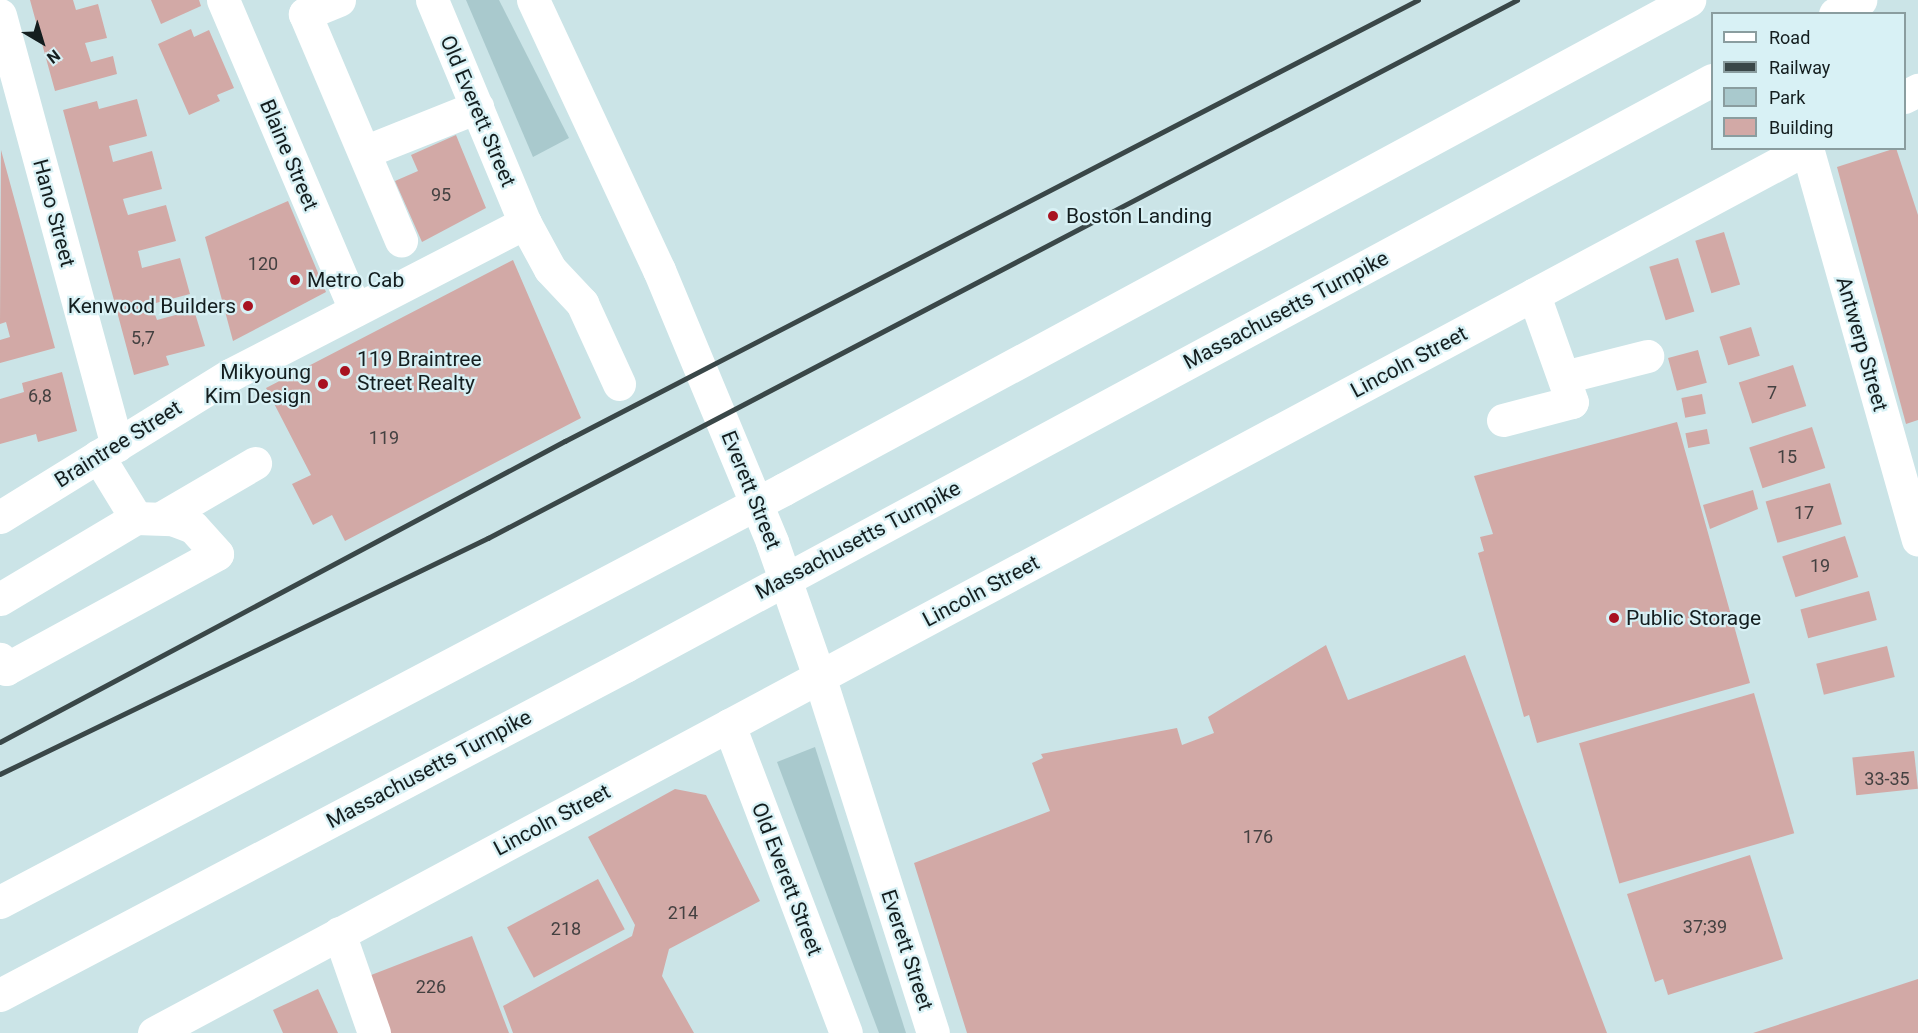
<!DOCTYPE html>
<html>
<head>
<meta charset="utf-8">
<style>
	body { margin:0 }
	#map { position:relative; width:1918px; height:1033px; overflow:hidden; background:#cbe4e7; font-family:Roboto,sans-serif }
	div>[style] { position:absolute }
	.green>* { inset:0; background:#a9c9cd }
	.building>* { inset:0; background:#d2a9a6; transform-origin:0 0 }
	.minor>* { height:33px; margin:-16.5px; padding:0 16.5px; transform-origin:16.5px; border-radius:16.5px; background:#fff }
	.highway>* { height:33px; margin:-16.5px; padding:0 16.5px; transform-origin:16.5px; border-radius:16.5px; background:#fff }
	.rail>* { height:4.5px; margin:-2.25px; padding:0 2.25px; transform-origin:2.25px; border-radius:2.25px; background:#3a4748 }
	.dots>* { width:16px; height:16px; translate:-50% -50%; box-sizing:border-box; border:3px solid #d8f1f5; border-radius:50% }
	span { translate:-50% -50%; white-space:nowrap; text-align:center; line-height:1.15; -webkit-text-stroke:4.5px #d8f1f5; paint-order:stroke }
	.number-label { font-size:18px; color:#444141 }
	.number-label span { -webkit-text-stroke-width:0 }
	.street-label { font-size:21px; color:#141e1f }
	.poi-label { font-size:21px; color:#141e1f }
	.left { translate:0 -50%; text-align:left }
	.right { translate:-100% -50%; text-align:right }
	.legend { position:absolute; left:1711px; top:12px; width:195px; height:138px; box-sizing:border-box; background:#d8f1f5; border:2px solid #8a9d9f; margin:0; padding:8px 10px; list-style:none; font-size:18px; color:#141e1f }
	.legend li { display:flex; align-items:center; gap:12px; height:30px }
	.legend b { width:30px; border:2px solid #8a9d9f }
	.north { position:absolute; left:12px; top:12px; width:60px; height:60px; -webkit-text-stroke:4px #d8f1f5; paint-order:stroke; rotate:142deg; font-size:16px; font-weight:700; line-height:24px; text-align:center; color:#141e1f }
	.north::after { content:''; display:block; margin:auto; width:21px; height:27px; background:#141e1f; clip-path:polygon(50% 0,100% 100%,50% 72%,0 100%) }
</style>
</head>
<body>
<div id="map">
	<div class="green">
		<i style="clip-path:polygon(466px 0,499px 0,569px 138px,533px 157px)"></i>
		<i style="clip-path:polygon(815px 747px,906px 1033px,879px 1033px,777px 762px)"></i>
	</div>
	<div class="building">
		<i style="clip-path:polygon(30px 0,73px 0,76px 10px,98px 4px,107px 38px,85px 43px,91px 62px,113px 56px,117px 74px,55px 91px)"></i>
		<i style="clip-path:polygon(151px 0,199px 0,201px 6px,161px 24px)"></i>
		<i style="clip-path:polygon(191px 29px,194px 37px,209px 30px,234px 88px,217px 95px,220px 101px,189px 115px,158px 44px)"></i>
		<i style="clip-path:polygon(137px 99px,147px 136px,109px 146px,113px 162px,152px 151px,162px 189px,123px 199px,125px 206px,128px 215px,166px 205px,176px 241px,138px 251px,140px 259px,142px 268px,180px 258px,190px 294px,152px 304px,154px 312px,157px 320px,194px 310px,205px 346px,166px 356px,169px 365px,134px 375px,63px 110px,97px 101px,99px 109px)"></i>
		<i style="clip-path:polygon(456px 135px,486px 208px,422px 242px,395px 181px,418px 171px,411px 155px)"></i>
		<i style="clip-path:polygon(1896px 148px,1918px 215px,1918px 420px,1906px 424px,1837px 167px)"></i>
		<i style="clip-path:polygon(1px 150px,55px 348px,0 363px,0 340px,10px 337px,6px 322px,0 324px)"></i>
		<i style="clip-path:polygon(288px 201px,326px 292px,233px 341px,205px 237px)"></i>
		<i style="left:1724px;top:232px;width:55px;height:30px;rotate:73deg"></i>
		<i style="left:1678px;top:258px;width:56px;height:30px;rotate:73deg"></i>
		<i style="clip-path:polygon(513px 260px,581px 418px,345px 541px,332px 515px,313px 525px,292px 484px,311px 475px,266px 388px)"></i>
		<i style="left:1751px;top:327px;width:30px;height:33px;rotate:73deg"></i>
		<i style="left:1698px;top:350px;width:34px;height:31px;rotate:75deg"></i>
		<i style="left:1793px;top:365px;width:43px;height:57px;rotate:72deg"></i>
		<i style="clip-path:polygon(62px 372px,77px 431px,38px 442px,36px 434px,0 444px,0 399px,24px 392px,22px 383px)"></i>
		<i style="left:1702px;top:394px;width:20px;height:21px;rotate:79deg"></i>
		<i style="clip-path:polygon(1677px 422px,1750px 683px,1537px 743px,1529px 715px,1524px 717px,1478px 553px,1484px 551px,1480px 537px,1493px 534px,1474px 476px)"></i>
		<i style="left:1812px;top:427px;width:43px;height:66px;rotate:72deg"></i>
		<i style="left:1707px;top:429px;width:15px;height:22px;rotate:79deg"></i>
		<i style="left:1830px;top:483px;width:43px;height:67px;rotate:74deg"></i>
		<i style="clip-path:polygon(1753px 490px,1758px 509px,1710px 529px,1703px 505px)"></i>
		<i style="left:1845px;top:536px;width:43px;height:66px;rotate:72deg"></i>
		<i style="left:1869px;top:591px;width:30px;height:71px;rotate:75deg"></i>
		<i style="clip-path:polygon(1326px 645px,1348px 700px,1465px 655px,1607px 1033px,967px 1033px,914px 863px,1050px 811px,1032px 763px,1043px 758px,1041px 754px,1177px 728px,1182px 745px,1214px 733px,1208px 717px)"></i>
		<i style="left:1887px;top:646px;width:32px;height:73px;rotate:76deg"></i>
		<i style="left:1754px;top:693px;width:146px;height:182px;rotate:74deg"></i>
		<i style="left:1914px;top:751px;width:38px;height:62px;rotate:84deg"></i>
		<i style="clip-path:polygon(675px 789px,706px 795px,760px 901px,669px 949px,662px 976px,694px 1033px,513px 1033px,503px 1006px,632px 936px,635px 925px,588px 837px)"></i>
		<i style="clip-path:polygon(1750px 855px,1783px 959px,1668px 995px,1663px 979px,1655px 982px,1627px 894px)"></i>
		<i style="left:598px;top:879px;width:57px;height:103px;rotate:62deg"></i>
		<i style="clip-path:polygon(472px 936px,509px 1033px,388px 1033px,366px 977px)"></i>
		<i style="clip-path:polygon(1918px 979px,1918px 1033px,1753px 1033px)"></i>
		<i style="clip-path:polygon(318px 989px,338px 1033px,283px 1033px,273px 1010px)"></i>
	</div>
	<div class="minor">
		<i style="left:223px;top:0;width:337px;rotate:66.9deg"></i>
		<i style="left:339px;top:0;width:37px;rotate:158deg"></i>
		<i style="left:305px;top:14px;width:246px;rotate:67deg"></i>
		<i style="left:432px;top:0;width:242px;rotate:67.4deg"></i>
		<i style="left:525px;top:223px;width:52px;rotate:61.5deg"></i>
		<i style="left:550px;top:269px;width:47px;rotate:46.7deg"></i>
		<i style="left:582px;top:303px;width:89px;rotate:65.4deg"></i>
		<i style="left:533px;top:0;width:298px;rotate:65deg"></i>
		<i style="left:659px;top:270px;width:295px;rotate:67.4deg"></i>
		<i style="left:772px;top:542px;width:148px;rotate:70.7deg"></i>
		<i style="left:821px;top:682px;width:368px;rotate:72.3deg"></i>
		<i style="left:0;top:15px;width:446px;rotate:74.8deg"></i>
		<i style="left:1904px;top:97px;width:16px;rotate:-27deg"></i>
		<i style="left:364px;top:152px;width:122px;rotate:-21.7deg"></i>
		<i style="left:1564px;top:377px;width:86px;rotate:-14.2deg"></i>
		<i style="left:1503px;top:420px;width:71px;rotate:-14.6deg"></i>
		<i style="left:1572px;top:402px;width:114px;rotate:-109.6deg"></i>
		<i style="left:98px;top:456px;width:73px;rotate:58.5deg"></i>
		<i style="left:0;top:517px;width:270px;rotate:-31.7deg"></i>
		<i style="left:230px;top:375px;width:332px;rotate:-27.3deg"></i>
		<i style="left:161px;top:518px;width:109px;rotate:-30.3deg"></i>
		<i style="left:0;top:599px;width:158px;rotate:-30.8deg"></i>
		<i style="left:136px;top:518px;width:36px;rotate:2deg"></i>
		<i style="left:172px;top:519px;width:22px;rotate:21deg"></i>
		<i style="left:193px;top:527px;width:36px;rotate:48deg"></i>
		<i style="left:217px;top:554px;width:240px;rotate:151.4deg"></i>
		<i style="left:6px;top:669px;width:12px;rotate:-121deg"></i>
		<i style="left:729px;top:725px;width:329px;rotate:69.2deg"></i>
		<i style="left:339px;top:933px;width:106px;rotate:70.7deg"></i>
		<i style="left:154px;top:1033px;width:1875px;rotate:-28.16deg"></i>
		<i style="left:1807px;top:148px;width:407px;rotate:74.2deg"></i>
	</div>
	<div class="highway">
		<i style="left:1835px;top:14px;width:29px;rotate:-29deg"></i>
		<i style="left:0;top:902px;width:886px;rotate:-27.78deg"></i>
		<i style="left:784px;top:489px;width:1029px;rotate:-28.38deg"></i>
		<i style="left:0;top:995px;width:706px;rotate:-27.76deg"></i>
		<i style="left:625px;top:666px;width:1235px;rotate:-28.33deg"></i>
	</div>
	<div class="rail">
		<i style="left:0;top:742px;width:640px;rotate:-28.05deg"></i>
		<i style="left:565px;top:441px;width:960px;rotate:-27.34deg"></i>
		<i style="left:0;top:774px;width:542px;rotate:-25.81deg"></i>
		<i style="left:488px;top:538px;width:1161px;rotate:-27.6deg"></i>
	</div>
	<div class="dots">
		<i style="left:1053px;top:216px;background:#a81220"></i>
		<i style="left:295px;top:280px;background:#a81220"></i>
		<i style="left:248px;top:306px;background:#a81220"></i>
		<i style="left:345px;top:371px;background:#a81220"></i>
		<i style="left:323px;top:384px;background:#a81220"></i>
		<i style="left:1614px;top:618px;background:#a81220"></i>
	</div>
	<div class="number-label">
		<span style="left:441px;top:195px">95</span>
		<span style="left:263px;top:264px">120</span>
		<span style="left:143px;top:338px">5,7</span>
		<span style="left:1772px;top:393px">7</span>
		<span style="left:40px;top:396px">6,8</span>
		<span style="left:384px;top:438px">119</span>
		<span style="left:1787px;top:457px">15</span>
		<span style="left:1804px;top:513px">17</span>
		<span style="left:1820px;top:566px">19</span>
		<span style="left:1887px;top:779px">33-35</span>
		<span style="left:1258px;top:837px">176</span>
		<span style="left:683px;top:913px">214</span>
		<span style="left:1705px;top:927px">37;39</span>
		<span style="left:566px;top:929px">218</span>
		<span style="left:431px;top:987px">226</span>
	</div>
	<div class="street-label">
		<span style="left:478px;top:111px;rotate:67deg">Old Everett Street</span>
		<span style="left:289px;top:155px;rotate:67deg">Blaine Street</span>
		<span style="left:54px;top:213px;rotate:75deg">Hano Street</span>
		<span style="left:1286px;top:310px;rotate:-28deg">Massachusetts Turnpike</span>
		<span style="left:1862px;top:344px;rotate:74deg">Antwerp Street</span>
		<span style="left:1409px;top:362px;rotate:-28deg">Lincoln Street</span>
		<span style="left:118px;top:444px;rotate:-32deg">Braintree Street</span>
		<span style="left:751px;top:490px;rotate:68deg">Everett Street</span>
		<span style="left:858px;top:540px;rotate:-28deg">Massachusetts Turnpike</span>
		<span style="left:981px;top:591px;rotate:-28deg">Lincoln Street</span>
		<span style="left:429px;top:769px;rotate:-28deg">Massachusetts Turnpike</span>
		<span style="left:552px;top:820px;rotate:-28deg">Lincoln Street</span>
		<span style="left:787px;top:879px;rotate:69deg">Old Everett Street</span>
		<span style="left:907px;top:950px;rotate:72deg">Everett Street</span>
	</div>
	<div class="poi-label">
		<span class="left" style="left:1066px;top:216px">Boston Landing</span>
		<span class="left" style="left:307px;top:280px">Metro Cab</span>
		<span class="right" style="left:236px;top:306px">Kenwood Builders</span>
		<span class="left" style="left:357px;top:371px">119 Braintree<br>Street Realty</span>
		<span class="right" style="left:311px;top:384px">Mikyoung<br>Kim Design</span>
		<span class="left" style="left:1626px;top:618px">Public Storage</span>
	</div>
	<ul class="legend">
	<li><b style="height:8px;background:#fff"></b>Road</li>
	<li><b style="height:8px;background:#3a4748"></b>Railway</li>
	<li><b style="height:16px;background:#a9c9cd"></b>Park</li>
	<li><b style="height:16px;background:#d2a9a6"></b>Building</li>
	</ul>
	<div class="north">N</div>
</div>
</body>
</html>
